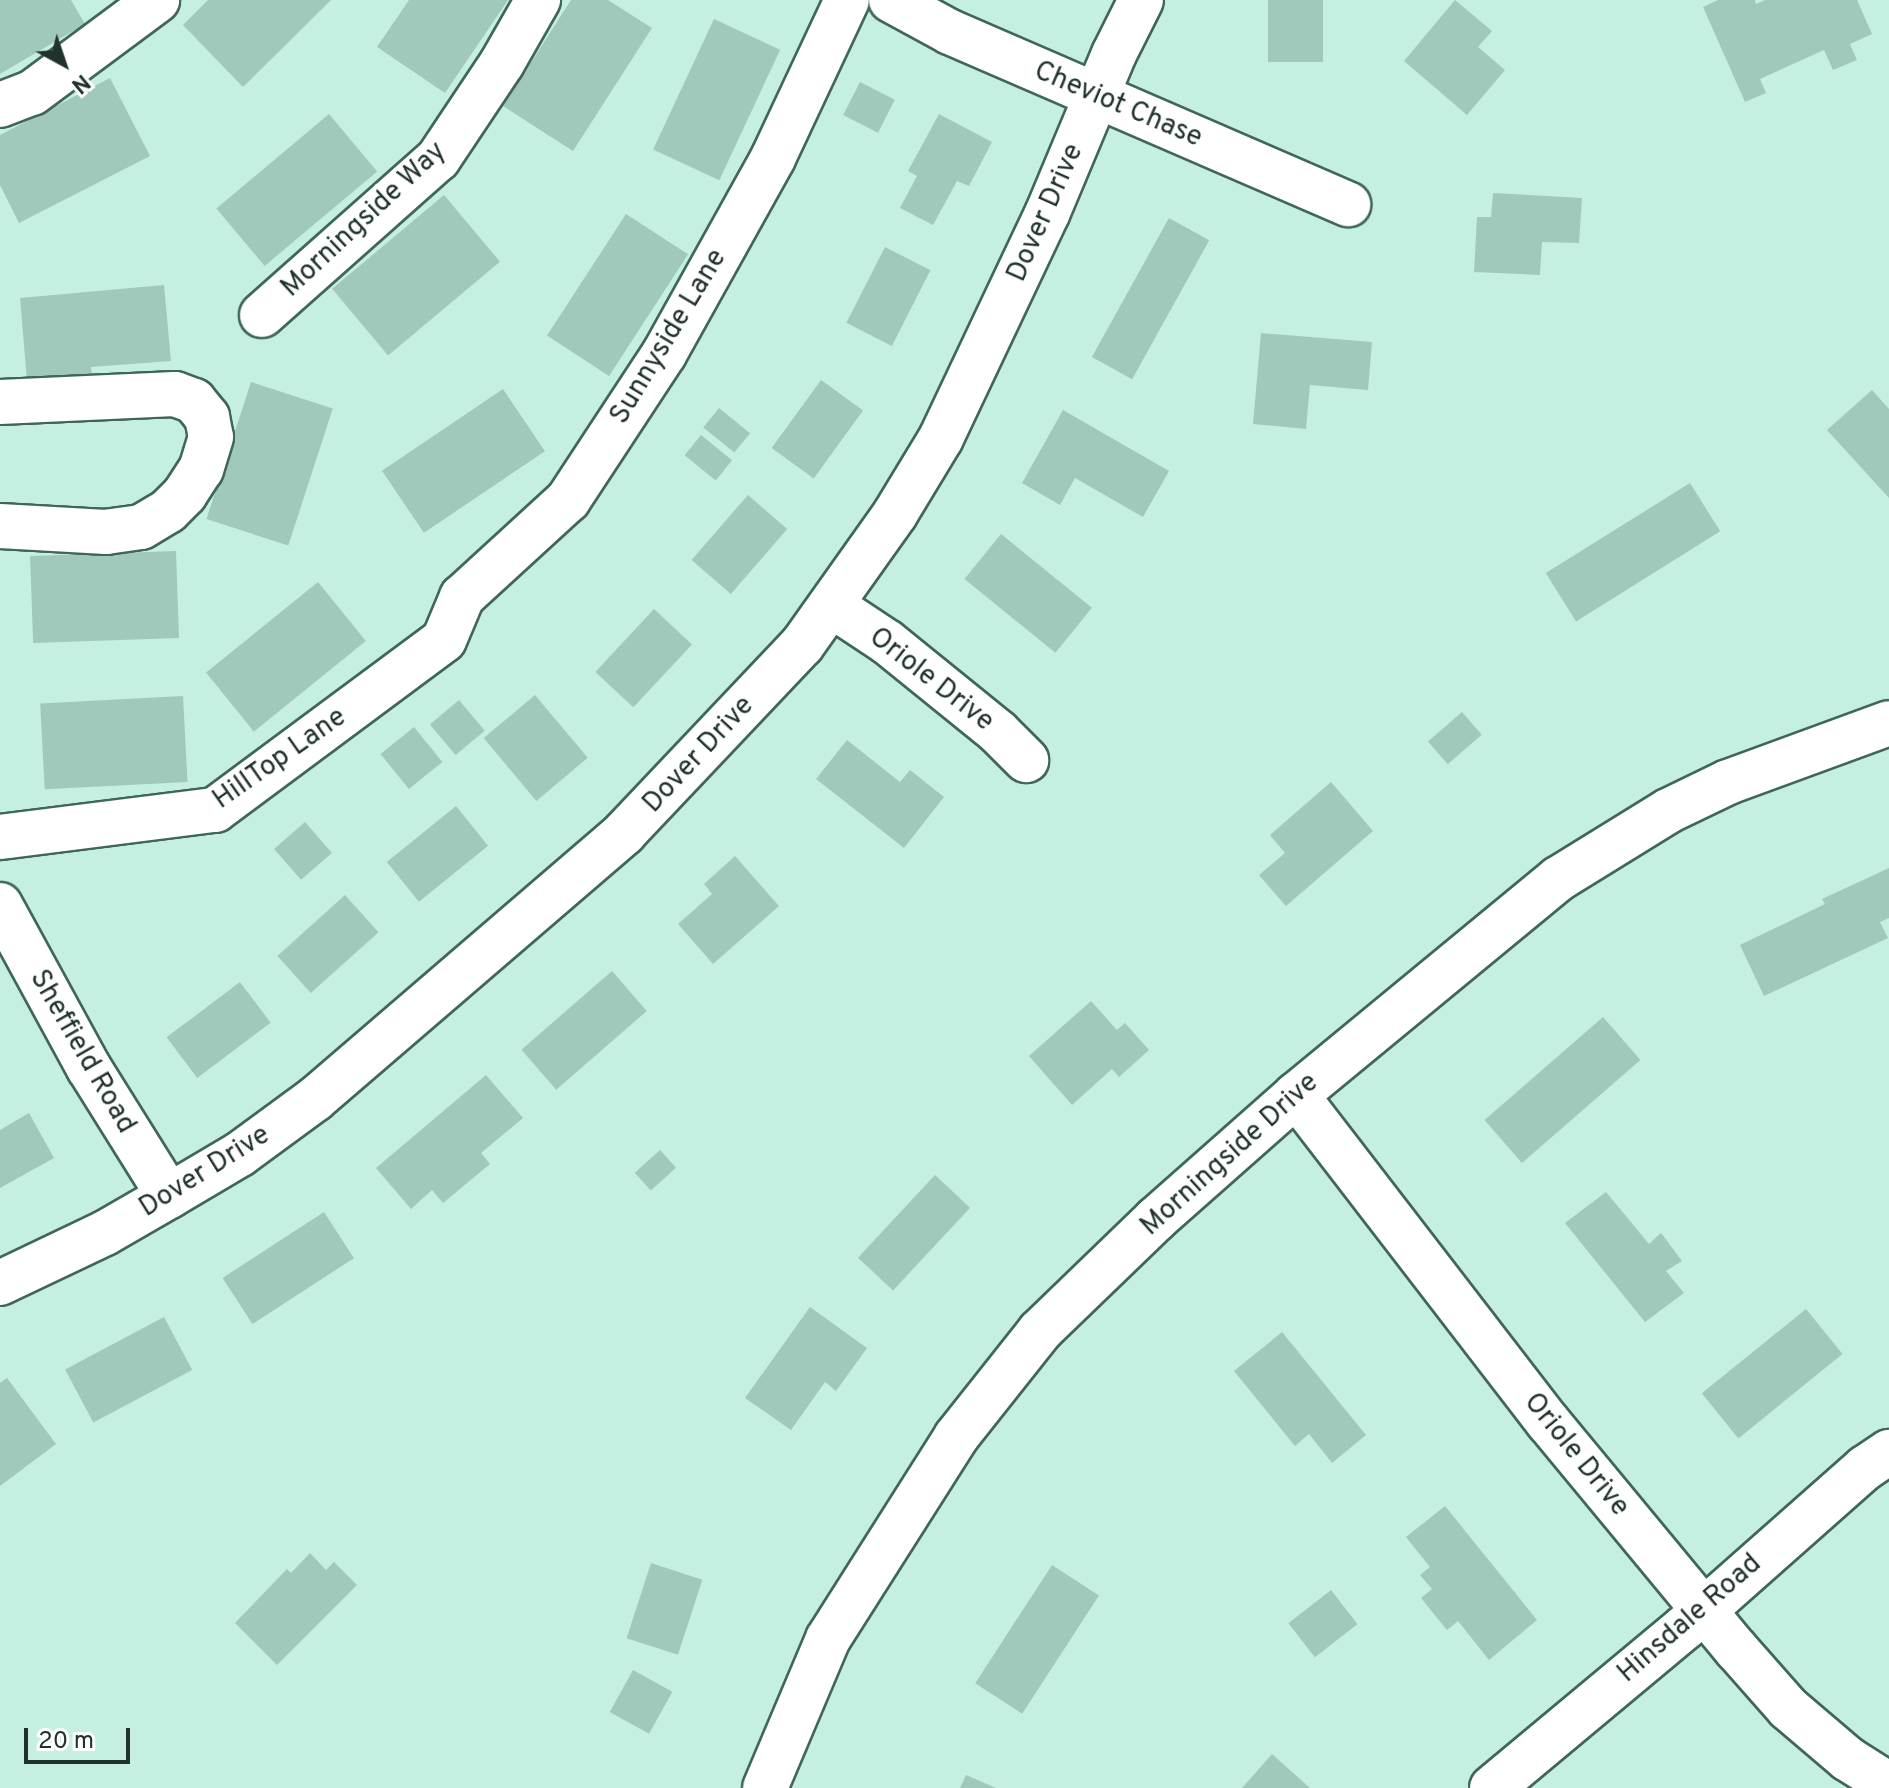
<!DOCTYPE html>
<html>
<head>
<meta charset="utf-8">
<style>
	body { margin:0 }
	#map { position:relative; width:1889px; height:1788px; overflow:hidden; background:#c5efe1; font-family:Overpass,sans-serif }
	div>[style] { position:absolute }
	.building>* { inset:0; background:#a0c9bc; transform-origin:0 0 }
	.roads { filter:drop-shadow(2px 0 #40665b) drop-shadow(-2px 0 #40665b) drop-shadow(0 2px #40665b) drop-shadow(0 -2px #40665b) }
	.minor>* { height:44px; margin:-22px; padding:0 22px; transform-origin:22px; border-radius:22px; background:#fff }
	span { translate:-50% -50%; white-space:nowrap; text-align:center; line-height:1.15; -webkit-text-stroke:6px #fff; paint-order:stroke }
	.street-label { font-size:28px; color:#21322d }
	.north { position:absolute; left:24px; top:24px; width:80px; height:80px; -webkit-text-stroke:6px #fff; paint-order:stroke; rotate:140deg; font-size:22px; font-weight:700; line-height:32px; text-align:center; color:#21322d }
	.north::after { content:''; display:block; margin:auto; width:28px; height:36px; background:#21322d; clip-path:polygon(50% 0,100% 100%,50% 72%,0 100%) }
	.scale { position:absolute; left:24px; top:1728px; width:106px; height:36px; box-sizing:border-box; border:4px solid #21322d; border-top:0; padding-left:10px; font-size:24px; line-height:28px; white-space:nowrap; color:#21322d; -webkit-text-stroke:6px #fff; paint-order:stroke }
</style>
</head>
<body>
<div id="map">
	<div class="building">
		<i style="clip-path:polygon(0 0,71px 0,85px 24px,0 74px)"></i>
		<i style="clip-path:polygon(208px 0,331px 0,243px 87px,183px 25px)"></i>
		<i style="clip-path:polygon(409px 0,508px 0,445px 93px,377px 47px)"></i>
		<i style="clip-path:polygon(571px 0,608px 0,652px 28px,573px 151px,503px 106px)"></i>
		<i style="left:1268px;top:0;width:55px;height:62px"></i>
		<i style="clip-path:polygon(1455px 0,1492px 31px,1478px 47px,1505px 70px,1467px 115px,1404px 61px)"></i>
		<i style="clip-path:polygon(1718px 0,1755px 0,1756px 4px,1765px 0,1857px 0,1872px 34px,1850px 44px,1857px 60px,1833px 70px,1824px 50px,1760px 79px,1766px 93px,1745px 102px,1703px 7px)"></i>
		<i style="left:714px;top:19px;width:73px;height:144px;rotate:25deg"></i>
		<i style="clip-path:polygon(110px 78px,150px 156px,19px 223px,0 185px,0 135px)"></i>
		<i style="left:860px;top:82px;width:39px;height:37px;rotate:27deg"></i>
		<i style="left:329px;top:114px;width:75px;height:147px;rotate:50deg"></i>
		<i style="clip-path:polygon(939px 114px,992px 142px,969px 186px,957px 181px,933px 225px,900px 208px,917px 176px,908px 171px)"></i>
		<i style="clip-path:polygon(1493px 193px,1582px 198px,1579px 243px,1542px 242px,1540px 275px,1474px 272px,1477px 217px,1491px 217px)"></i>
		<i style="left:444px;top:195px;width:87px;height:146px;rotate:50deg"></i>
		<i style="left:626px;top:214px;width:74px;height:145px;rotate:33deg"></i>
		<i style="left:1169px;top:218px;width:46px;height:159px;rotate:29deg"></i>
		<i style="left:885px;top:247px;width:51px;height:85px;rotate:27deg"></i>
		<i style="clip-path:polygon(164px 285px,171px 361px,91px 367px,92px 376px,27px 381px,20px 298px)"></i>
		<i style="clip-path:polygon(1261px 333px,1372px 342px,1368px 390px,1310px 385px,1306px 429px,1253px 424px)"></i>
		<i style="left:821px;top:380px;width:52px;height:84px;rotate:36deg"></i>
		<i style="left:251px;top:382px;width:86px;height:144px;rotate:18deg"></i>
		<i style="left:503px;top:389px;width:75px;height:146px;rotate:56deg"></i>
		<i style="clip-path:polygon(1872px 390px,1889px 409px,1889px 498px,1827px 430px)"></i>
		<i style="left:719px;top:408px;width:40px;height:25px;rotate:39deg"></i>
		<i style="clip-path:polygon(1063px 410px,1169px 471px,1143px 517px,1075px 478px,1060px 505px,1022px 483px)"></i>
		<i style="left:701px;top:435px;width:40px;height:26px;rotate:39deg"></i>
		<i style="left:1690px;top:483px;width:57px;height:170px;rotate:58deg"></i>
		<i style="left:748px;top:495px;width:52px;height:86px;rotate:41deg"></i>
		<i style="left:1001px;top:534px;width:117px;height:58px;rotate:39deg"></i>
		<i style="left:176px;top:551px;width:87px;height:146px;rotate:88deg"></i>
		<i style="left:318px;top:582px;width:76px;height:144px;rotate:51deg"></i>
		<i style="left:654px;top:609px;width:52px;height:86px;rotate:43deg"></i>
		<i style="left:535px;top:695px;width:82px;height:67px;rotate:50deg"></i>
		<i style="left:183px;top:696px;width:86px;height:143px;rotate:87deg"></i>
		<i style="left:459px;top:700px;width:40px;height:38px;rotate:50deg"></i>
		<i style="left:1462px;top:712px;width:30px;height:45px;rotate:49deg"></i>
		<i style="left:414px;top:727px;width:45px;height:43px;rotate:51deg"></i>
		<i style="clip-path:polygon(847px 740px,900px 782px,910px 770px,944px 797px,904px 848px,816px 779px)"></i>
		<i style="clip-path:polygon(1331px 782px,1373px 831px,1286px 906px,1259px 875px,1285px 853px,1270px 835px)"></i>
		<i style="left:456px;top:806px;width:51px;height:89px;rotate:51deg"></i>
		<i style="left:305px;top:822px;width:41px;height:41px;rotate:49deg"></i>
		<i style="clip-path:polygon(735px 856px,779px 906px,713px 964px,678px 924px,712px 894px,704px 884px)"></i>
		<i style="clip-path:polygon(1889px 868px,1889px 918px,1880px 922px,1888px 938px,1764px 996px,1740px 945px,1825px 904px,1822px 899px)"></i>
		<i style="left:345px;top:895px;width:50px;height:91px;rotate:48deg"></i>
		<i style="left:612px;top:971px;width:53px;height:120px;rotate:49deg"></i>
		<i style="left:240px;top:982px;width:51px;height:92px;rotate:53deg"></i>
		<i style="clip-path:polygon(1091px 1001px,1117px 1030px,1125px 1023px,1149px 1050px,1119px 1077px,1112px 1069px,1072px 1105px,1029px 1056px)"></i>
		<i style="left:1603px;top:1017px;width:57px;height:157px;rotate:49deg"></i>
		<i style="clip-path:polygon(486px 1075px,523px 1118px,481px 1153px,490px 1164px,443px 1203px,432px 1190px,411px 1209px,376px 1168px)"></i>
		<i style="clip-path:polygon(29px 1113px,54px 1158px,0 1188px,0 1130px)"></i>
		<i style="left:660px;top:1150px;width:24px;height:34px;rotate:48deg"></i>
		<i style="left:935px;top:1175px;width:48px;height:113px;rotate:43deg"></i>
		<i style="clip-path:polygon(1606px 1192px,1649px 1244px,1661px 1233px,1682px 1261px,1666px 1271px,1684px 1293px,1645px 1322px,1565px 1223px)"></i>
		<i style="left:324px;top:1212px;width:55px;height:121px;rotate:57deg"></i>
		<i style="clip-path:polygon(810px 1307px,867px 1348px,836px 1391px,825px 1382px,791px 1430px,745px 1398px)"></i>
		<i style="left:1806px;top:1309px;width:58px;height:134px;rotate:51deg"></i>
		<i style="left:164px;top:1317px;width:60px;height:112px;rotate:62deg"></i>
		<i style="clip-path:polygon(1282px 1332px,1366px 1435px,1332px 1463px,1309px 1434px,1295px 1446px,1234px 1371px)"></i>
		<i style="clip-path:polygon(7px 1378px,56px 1444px,0 1486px,0 1383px)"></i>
		<i style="clip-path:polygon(1445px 1506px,1537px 1620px,1489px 1660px,1458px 1621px,1447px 1630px,1421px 1598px,1432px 1589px,1420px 1575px,1430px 1567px,1406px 1537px)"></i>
		<i style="clip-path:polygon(310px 1553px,326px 1570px,334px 1562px,357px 1585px,277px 1665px,235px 1623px,287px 1569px,291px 1573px)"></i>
		<i style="left:651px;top:1563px;width:54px;height:79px;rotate:18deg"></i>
		<i style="left:1052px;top:1565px;width:56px;height:141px;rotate:33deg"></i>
		<i style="left:1331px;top:1590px;width:43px;height:54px;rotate:52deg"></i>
		<i style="left:633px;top:1670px;width:45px;height:48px;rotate:29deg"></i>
		<i style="clip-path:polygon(1272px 1754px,1310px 1788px,1242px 1788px)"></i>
		<i style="clip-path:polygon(966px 1775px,996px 1788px,960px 1788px)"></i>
	</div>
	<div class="roads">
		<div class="minor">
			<i style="left:891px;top:0;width:67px;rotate:28.5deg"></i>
			<i style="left:950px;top:32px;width:434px;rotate:23.4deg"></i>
			<i style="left:0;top:105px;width:34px;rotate:-21deg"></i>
			<i style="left:32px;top:93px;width:156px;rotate:-36.6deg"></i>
			<i style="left:262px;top:315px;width:235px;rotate:-41.6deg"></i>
			<i style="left:438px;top:159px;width:115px;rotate:-56.3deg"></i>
			<i style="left:502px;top:63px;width:73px;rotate:-60.3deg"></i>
			<i style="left:0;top:402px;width:175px;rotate:-2.6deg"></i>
			<i style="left:175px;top:394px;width:20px;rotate:20deg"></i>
			<i style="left:194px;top:401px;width:21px;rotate:51deg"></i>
			<i style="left:207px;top:417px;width:20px;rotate:79deg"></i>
			<i style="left:211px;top:437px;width:34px;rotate:107deg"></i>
			<i style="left:201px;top:469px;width:30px;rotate:123deg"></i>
			<i style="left:185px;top:494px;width:24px;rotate:135deg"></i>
			<i style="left:168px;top:511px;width:31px;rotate:149deg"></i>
			<i style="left:141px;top:527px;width:35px;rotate:172deg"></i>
			<i style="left:106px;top:532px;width:106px;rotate:-176.8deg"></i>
			<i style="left:831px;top:605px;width:67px;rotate:33.5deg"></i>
			<i style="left:887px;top:642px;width:143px;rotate:39deg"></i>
			<i style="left:998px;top:732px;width:40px;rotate:45deg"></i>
			<i style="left:0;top:837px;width:217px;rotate:-7.2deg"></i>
			<i style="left:215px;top:810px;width:285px;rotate:-36.6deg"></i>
			<i style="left:444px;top:640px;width:47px;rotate:-67.3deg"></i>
			<i style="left:462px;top:597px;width:144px;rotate:-42.5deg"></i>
			<i style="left:568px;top:500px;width:175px;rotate:-56.7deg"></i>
			<i style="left:664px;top:354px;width:224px;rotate:-60.9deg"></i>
			<i style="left:773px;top:158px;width:174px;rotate:-64.9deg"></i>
			<i style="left:0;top:905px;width:186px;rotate:61.4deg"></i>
			<i style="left:89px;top:1068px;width:151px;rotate:58deg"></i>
			<i style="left:1296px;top:1095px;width:413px;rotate:52.4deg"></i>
			<i style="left:1548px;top:1422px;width:295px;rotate:50.4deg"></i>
			<i style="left:1736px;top:1649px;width:79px;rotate:48.6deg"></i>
			<i style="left:1788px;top:1708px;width:79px;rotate:40.4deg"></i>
			<i style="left:1848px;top:1759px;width:49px;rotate:32.4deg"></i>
			<i style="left:0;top:1283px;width:116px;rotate:-25.5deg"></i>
			<i style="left:105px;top:1233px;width:74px;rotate:-30deg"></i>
			<i style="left:169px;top:1196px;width:82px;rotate:-30.6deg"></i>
			<i style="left:240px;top:1154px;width:93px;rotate:-36.3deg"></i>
			<i style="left:315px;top:1099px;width:408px;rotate:-40.7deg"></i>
			<i style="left:624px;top:833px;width:259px;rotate:-46.6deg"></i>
			<i style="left:802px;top:645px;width:161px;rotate:-54.6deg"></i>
			<i style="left:895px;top:514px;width:89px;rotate:-58.8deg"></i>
			<i style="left:941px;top:438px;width:248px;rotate:-64.7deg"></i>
			<i style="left:1047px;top:214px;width:173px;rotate:-67.3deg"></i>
			<i style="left:1114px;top:54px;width:60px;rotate:-63.4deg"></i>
			<i style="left:765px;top:1788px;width:162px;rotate:-67.1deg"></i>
			<i style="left:828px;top:1639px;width:239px;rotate:-57.6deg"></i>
			<i style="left:956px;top:1437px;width:135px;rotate:-51.6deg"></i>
			<i style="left:1040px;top:1331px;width:161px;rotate:-44deg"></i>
			<i style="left:1156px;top:1219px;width:187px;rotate:-41.5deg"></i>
			<i style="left:1296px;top:1095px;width:340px;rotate:-39.5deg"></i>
			<i style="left:1558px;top:879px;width:129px;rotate:-31.7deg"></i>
			<i style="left:1668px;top:811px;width:67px;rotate:-25.8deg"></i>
			<i style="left:1728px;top:782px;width:171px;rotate:-20.1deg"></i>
			<i style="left:1492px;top:1788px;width:250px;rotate:-39.8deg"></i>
			<i style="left:1684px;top:1628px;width:242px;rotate:-41.5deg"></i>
			<i style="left:1865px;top:1468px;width:29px;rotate:-34deg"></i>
		</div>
	</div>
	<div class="street-label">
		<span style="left:1118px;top:105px;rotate:23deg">Cheviot Chase</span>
		<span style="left:1046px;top:213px;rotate:-66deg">Dover Drive</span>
		<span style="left:364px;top:220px;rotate:-43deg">Morningside Way</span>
		<span style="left:669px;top:337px;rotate:-59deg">Sunnyside Lane</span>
		<span style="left:931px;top:680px;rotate:38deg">Oriole Drive</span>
		<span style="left:699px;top:755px;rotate:-47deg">Dover Drive</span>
		<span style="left:280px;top:759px;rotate:-35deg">HillTop Lane</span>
		<span style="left:82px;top:1052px;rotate:60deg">Sheffield Road</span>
		<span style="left:1230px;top:1155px;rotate:-42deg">Morningside Drive</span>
		<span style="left:205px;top:1172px;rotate:-32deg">Dover Drive</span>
		<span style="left:1576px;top:1455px;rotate:51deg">Oriole Drive</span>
		<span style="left:1690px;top:1619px;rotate:-41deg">Hinsdale Road</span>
	</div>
	<div class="north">N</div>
	<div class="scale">20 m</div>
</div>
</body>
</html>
